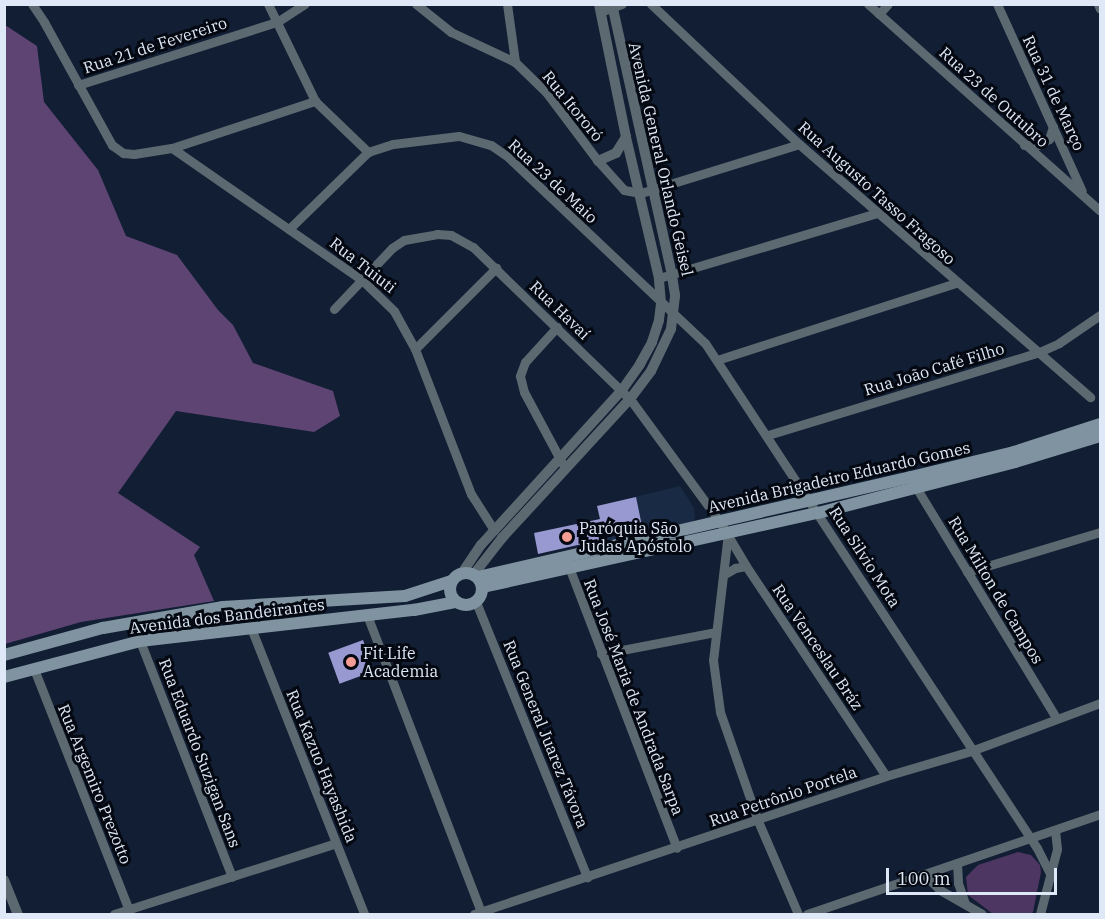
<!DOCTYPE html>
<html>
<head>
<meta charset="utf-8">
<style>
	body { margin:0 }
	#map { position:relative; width:1105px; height:919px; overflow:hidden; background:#111e33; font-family:"IBM Plex Serif",serif }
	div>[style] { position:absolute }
	.built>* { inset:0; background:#192a44 }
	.green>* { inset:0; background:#4e3662 }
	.forest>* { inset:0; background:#5d4473 }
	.building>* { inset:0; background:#9899d1; transform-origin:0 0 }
	.minor>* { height:9px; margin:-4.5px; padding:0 4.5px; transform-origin:4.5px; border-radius:4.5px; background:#5c6970 }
	.tertiary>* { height:10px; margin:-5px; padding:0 5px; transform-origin:5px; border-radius:5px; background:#5c6970 }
	.secondary>* { height:12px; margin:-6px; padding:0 6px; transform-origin:6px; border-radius:6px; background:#7f94a0 }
	.secondary>.ring { margin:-6px; padding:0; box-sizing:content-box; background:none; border:12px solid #7f94a0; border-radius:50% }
	.dots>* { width:16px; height:16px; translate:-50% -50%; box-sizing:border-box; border:3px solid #040811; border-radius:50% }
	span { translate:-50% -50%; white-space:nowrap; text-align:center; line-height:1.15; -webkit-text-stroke:6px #040811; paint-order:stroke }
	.street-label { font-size:16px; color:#dee8f6 }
	.poi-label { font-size:16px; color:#dee8f6 }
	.left { translate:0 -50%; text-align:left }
	.frame { position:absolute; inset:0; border:6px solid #dee8f6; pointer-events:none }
	.scale { position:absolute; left:886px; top:868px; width:171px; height:27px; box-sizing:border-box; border:3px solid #dee8f6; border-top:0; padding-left:8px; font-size:18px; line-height:21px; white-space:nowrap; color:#dee8f6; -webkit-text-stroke:4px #040811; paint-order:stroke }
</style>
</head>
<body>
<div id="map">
	<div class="built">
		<i style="clip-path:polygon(680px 486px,694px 508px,695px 518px,690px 525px,605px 542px,597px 506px)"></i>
	</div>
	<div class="green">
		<i style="clip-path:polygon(1018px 852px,1031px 855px,1040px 865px,1041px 872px,1033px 912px,1031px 914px,993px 914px,968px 895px,966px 877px,978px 865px)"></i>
	</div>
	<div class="forest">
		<i style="clip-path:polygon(5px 25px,37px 46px,44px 102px,98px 170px,126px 236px,177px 255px,218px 310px,233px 325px,253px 363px,333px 391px,340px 416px,314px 432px,176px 411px,118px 493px,200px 547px,194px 555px,214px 601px,81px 622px,5px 644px)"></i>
	</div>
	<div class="building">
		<i style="clip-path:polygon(636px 497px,642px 526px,599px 535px,600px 540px,538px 554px,534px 533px,600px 519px,597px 506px)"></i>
		<i style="left:363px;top:640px;width:33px;height:37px;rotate:70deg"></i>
	</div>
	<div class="minor">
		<i style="left:32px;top:4px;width:22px;rotate:56deg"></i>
		<i style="left:44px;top:22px;width:141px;rotate:61.1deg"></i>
		<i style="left:112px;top:145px;width:14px;rotate:36deg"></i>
		<i style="left:123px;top:153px;width:11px;rotate:5deg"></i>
		<i style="left:134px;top:154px;width:38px;rotate:-9deg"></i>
		<i style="left:172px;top:148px;width:151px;rotate:-18.2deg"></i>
		<i style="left:268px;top:4px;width:108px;rotate:64.1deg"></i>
		<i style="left:315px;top:101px;width:74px;rotate:43.9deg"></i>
		<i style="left:416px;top:4px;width:45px;rotate:38.7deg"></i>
		<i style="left:451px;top:32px;width:71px;rotate:25.1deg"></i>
		<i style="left:515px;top:62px;width:43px;rotate:44.1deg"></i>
		<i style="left:546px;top:92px;width:86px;rotate:53deg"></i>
		<i style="left:598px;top:161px;width:39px;rotate:48deg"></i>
		<i style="left:624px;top:190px;width:17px;rotate:10deg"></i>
		<i style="left:641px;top:193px;width:165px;rotate:-17.2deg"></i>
		<i style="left:507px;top:4px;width:59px;rotate:82.1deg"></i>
		<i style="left:651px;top:4px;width:204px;rotate:43.4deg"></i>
		<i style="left:799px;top:144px;width:386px;rotate:41deg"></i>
		<i style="left:868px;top:4px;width:311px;rotate:41.7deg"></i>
		<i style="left:997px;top:4px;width:205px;rotate:65.6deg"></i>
		<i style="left:1098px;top:4px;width:5px;rotate:68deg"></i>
		<i style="left:600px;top:12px;width:23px;rotate:-20deg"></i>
		<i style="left:879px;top:14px;width:13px;rotate:-48deg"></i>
		<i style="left:78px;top:85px;width:209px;rotate:-17.6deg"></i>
		<i style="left:277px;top:22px;width:33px;rotate:-33deg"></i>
		<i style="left:1024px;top:145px;width:14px"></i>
		<i style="left:1038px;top:145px;width:13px;rotate:-29deg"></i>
		<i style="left:1049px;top:139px;width:13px;rotate:-72deg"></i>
		<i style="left:172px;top:148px;width:231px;rotate:34.8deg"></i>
		<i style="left:362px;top:280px;width:45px;rotate:44.1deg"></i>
		<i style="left:394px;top:311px;width:43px;rotate:61.1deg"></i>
		<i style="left:415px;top:349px;width:155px;rotate:68.9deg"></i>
		<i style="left:471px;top:494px;width:43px;rotate:57.4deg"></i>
		<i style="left:289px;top:229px;width:110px;rotate:-44.3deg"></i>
		<i style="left:368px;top:152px;width:26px;rotate:-18deg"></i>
		<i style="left:393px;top:144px;width:66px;rotate:-6.9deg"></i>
		<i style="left:459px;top:136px;width:33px;rotate:16deg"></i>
		<i style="left:491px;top:145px;width:19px;rotate:35deg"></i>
		<i style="left:507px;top:156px;width:272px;rotate:43.4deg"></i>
		<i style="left:705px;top:343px;width:604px;rotate:56.68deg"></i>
		<i style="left:1037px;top:848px;width:28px;rotate:63deg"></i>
		<i style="left:659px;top:278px;width:227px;rotate:-16.6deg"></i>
		<i style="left:334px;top:309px;width:84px;rotate:-46.4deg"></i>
		<i style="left:392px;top:248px;width:14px;rotate:-34deg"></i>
		<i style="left:404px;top:240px;width:34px;rotate:-10deg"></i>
		<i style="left:437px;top:234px;width:14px;rotate:4deg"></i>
		<i style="left:451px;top:235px;width:25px;rotate:29deg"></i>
		<i style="left:473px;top:247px;width:219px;rotate:44.1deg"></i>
		<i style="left:630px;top:399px;width:152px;rotate:53.8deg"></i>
		<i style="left:720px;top:522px;width:51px;rotate:59.4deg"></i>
		<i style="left:746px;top:566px;width:252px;rotate:56.3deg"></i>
		<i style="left:557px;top:327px;width:47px;rotate:132.4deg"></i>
		<i style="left:525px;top:362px;width:15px;rotate:110deg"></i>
		<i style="left:520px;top:376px;width:16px;rotate:76deg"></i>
		<i style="left:524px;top:392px;width:81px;rotate:61.8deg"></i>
		<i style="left:415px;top:349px;width:115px;rotate:-45deg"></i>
		<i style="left:717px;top:360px;width:250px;rotate:-17.9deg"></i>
		<i style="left:768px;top:435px;width:281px;rotate:-17deg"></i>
		<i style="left:1037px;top:353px;width:24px;rotate:-24deg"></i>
		<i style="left:1059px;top:343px;width:50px;rotate:-34.3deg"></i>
		<i style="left:914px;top:484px;width:274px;rotate:58.7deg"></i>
		<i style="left:728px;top:533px;width:128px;rotate:96.7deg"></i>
		<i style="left:713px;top:660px;width:52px;rotate:82.3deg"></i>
		<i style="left:720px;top:712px;width:115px;rotate:70.8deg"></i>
		<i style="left:758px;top:821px;width:101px;rotate:66.7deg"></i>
		<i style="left:567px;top:562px;width:306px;rotate:69deg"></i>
		<i style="left:967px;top:572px;width:139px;rotate:-16.7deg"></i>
		<i style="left:725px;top:574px;width:12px;rotate:-31deg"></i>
		<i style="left:735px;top:568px;width:11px;rotate:-10deg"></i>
		<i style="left:476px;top:602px;width:297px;rotate:68deg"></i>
		<i style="left:367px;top:615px;width:320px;rotate:69deg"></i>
		<i style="left:251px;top:628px;width:308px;rotate:68.4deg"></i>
		<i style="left:140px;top:641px;width:253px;rotate:68.7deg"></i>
		<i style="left:601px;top:654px;width:116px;rotate:-10.9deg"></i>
		<i style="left:34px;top:669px;width:259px;rotate:68.5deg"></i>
		<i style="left:957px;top:863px;width:20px;rotate:87deg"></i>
		<i style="left:958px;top:883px;width:21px;rotate:71deg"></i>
		<i style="left:924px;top:874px;width:23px;rotate:45deg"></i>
		<i style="left:940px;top:890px;width:48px;rotate:29.7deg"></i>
		<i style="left:114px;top:914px;width:233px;rotate:-17.7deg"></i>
		<i style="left:474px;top:914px;width:434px;rotate:-18.5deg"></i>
		<i style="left:886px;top:776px;width:89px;rotate:-16.4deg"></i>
		<i style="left:971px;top:751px;width:138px;rotate:-20.4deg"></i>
		<i style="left:807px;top:914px;width:310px;rotate:-18.8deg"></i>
		<i style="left:1040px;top:914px;width:67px;rotate:-75.3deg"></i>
		<i style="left:1057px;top:849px;width:19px;rotate:-96deg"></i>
	</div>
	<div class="tertiary">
		<i style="left:598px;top:161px;width:20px;rotate:-24deg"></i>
		<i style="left:616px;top:153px;width:19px;rotate:-58deg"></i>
		<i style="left:462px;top:573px;width:34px;rotate:-56deg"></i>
		<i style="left:481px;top:545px;width:210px;rotate:-47.7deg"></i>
		<i style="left:622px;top:390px;width:32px;rotate:-55deg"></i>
		<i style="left:640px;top:364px;width:25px;rotate:-61deg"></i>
		<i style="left:652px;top:342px;width:23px;rotate:-72deg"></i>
		<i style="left:659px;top:320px;width:17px;rotate:-83deg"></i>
		<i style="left:661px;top:303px;width:25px;rotate:-95deg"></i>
		<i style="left:659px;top:278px;width:145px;rotate:-103.2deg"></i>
		<i style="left:626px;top:137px;width:136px;rotate:-101.5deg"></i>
		<i style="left:474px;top:574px;width:46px;rotate:-52.1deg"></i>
		<i style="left:502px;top:538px;width:189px;rotate:-47.4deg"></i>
		<i style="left:630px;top:399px;width:35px;rotate:-53deg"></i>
		<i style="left:651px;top:371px;width:47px;rotate:-64.5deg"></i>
		<i style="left:671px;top:329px;width:34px;rotate:-83deg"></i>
		<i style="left:675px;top:295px;width:20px;rotate:-99deg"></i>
		<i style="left:672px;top:275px;width:278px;rotate:-102.5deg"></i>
		<i style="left:4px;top:880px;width:37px;rotate:68deg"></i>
	</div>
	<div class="secondary">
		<i class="ring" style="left:450px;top:573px;width:20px;height:20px"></i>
		<i style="left:478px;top:577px;width:444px;rotate:-13deg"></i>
		<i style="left:911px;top:477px;width:106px;rotate:-13.6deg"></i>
		<i style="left:1014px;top:452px;width:90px;rotate:-18deg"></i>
		<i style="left:483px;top:587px;width:343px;rotate:-12.5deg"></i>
		<i style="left:818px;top:513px;width:203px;rotate:-14.5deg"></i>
		<i style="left:1015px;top:462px;width:89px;rotate:-17deg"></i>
		<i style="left:4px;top:655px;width:103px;rotate:-15.3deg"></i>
		<i style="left:103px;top:628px;width:122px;rotate:-9.9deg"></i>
		<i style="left:223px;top:607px;width:182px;rotate:-3.5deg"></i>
		<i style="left:405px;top:596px;width:48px;rotate:-18.1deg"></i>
		<i style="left:4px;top:677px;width:141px;rotate:-14.8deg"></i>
		<i style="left:140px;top:641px;width:276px;rotate:-6.5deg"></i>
		<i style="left:414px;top:610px;width:43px;rotate:-10.8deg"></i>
	</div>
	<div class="dots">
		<i style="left:567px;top:537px;background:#f59c95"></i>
		<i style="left:351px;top:662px;background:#f59c95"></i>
	</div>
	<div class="street-label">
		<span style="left:155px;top:45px;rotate:-18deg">Rua 21 de Fevereiro</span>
		<span style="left:1054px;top:93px;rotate:65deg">Rua 31 de Março</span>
		<span style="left:994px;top:97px;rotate:42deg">Rua 23 de Outubro</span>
		<span style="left:573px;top:106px;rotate:51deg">Rua Itororó</span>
		<span style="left:661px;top:159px;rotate:77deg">Avenida General Orlando Geisel</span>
		<span style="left:553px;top:181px;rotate:43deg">Rua 23 de Maio</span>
		<span style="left:877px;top:193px;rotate:42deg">Rua Augusto Tasso Fragoso</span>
		<span style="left:363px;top:265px;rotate:38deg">Rua Tuiuti</span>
		<span style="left:560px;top:310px;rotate:44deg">Rua Havaí</span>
		<span style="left:934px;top:369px;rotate:-17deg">Rua João Café Filho</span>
		<span style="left:839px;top:477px;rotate:-13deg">Avenida Brigadeiro Eduardo Gomes</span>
		<span style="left:865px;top:557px;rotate:57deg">Rua Silvio Mota</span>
		<span style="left:996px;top:590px;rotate:59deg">Rua Milton de Campos</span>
		<span style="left:227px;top:616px;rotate:-7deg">Avenida dos Bandeirantes</span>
		<span style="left:818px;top:647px;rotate:56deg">Rua Venceslau Bráz</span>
		<span style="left:634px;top:697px;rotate:69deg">Rua José Maria de Andrada Sarpa</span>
		<span style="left:546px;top:734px;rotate:68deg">Rua General Juarez Távora</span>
		<span style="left:200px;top:753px;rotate:69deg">Rua Eduardo Suzigan Sans</span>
		<span style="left:322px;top:766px;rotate:68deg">Rua Kazuo Hayashida</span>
		<span style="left:95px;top:784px;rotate:68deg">Rua Argemiro Prezotto</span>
		<span style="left:783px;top:796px;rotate:-19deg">Rua Petrônio Portela</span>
	</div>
	<div class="poi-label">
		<span class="left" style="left:579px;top:537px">Paróquia São<br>Judas Apóstolo</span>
		<span class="left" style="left:363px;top:662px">Fit Life<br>Academia</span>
	</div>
	<div class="frame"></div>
	<div class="scale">100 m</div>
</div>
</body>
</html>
